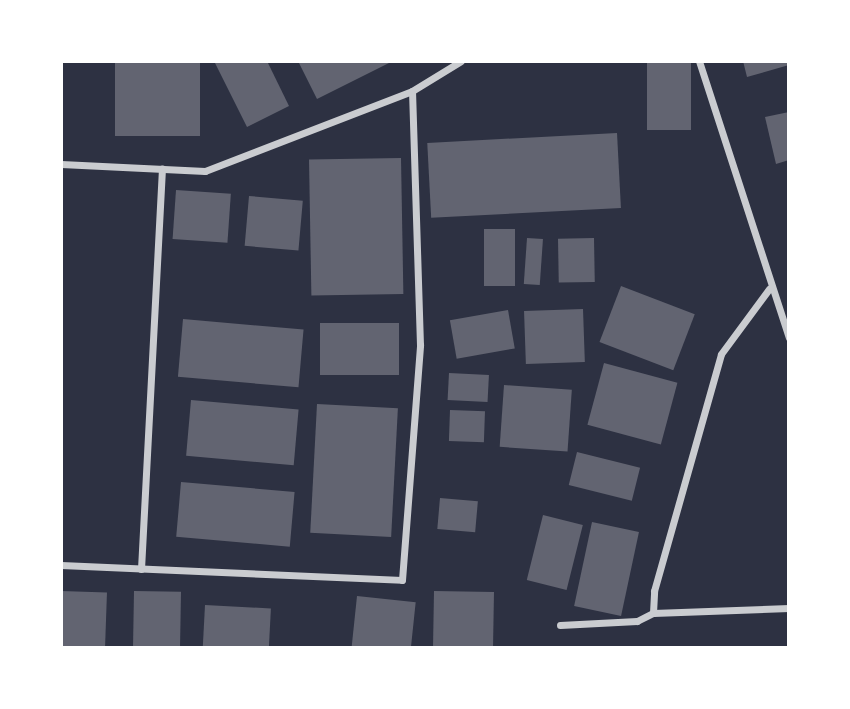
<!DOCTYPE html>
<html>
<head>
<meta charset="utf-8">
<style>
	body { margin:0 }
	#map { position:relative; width:850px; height:709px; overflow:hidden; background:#2d3142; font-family:Overpass,sans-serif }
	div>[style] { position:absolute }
	.building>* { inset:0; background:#626471; transform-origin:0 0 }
	.minor>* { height:7px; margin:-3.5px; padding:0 3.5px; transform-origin:3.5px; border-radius:3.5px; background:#caccd0 }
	span { translate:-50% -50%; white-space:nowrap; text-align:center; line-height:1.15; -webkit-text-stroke:7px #fff; paint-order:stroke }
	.frame { position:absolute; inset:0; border:63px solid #fff; pointer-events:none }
</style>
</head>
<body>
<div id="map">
	<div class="building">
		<i style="left:115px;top:61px;width:85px;height:75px"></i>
		<i style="clip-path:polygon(214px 61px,267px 61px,289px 106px,247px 127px)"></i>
		<i style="clip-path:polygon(298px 61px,393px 61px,317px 99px)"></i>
		<i style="left:647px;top:61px;width:44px;height:69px"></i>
		<i style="clip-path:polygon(743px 61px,789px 61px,789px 65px,747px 77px)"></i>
		<i style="clip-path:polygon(789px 112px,789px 160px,776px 164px,765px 117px)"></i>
		<i style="left:617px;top:133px;width:75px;height:190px;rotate:87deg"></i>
		<i style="left:401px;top:158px;width:136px;height:92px;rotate:89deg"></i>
		<i style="left:176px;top:190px;width:55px;height:49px;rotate:4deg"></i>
		<i style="left:249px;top:196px;width:54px;height:50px;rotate:5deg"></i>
		<i style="left:484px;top:229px;width:31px;height:57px"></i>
		<i style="left:527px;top:238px;width:16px;height:46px;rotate:4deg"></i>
		<i style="left:594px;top:238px;width:44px;height:36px;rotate:89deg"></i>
		<i style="left:621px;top:286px;width:79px;height:60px;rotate:21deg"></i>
		<i style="left:583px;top:309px;width:53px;height:59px;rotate:88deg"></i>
		<i style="left:508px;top:310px;width:39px;height:59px;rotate:80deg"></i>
		<i style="left:183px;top:319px;width:121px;height:58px;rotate:5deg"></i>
		<i style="left:399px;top:323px;width:52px;height:79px;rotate:90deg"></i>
		<i style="left:604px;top:363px;width:76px;height:64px;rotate:15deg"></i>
		<i style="left:449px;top:373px;width:40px;height:27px;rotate:3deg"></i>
		<i style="left:504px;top:385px;width:68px;height:62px;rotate:4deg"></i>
		<i style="left:191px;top:400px;width:108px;height:56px;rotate:5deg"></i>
		<i style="left:317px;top:404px;width:81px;height:129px;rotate:3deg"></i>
		<i style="left:450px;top:410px;width:35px;height:31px;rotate:2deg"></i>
		<i style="left:577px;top:452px;width:65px;height:34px;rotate:14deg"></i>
		<i style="left:181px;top:482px;width:114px;height:55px;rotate:5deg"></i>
		<i style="left:440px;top:498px;width:38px;height:31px;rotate:5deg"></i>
		<i style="left:543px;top:515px;width:41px;height:67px;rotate:14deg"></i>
		<i style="left:592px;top:522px;width:48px;height:86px;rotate:12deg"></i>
		<i style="left:61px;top:591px;width:46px;height:57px;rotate:2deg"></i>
		<i style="left:134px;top:591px;width:47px;height:57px;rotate:1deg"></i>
		<i style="left:434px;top:591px;width:60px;height:57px;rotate:1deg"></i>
		<i style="left:357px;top:596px;width:59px;height:52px;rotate:6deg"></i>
		<i style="left:205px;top:605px;width:66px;height:43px;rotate:3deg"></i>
	</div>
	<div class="minor">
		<i style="left:699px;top:61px;width:291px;rotate:72deg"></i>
		<i style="left:61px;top:164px;width:144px;rotate:2.8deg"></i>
		<i style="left:205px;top:171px;width:222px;rotate:-21.1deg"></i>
		<i style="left:412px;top:91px;width:57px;rotate:-31.5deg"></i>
		<i style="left:61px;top:565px;width:341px;rotate:2.5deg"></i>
		<i style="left:402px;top:580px;width:236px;rotate:-85.6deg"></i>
		<i style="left:420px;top:345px;width:254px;rotate:-91.8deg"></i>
		<i style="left:141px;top:569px;width:401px;rotate:-87deg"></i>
		<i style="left:653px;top:613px;width:22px;rotate:-87deg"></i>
		<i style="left:654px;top:591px;width:246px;rotate:-74.2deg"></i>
		<i style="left:721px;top:354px;width:81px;rotate:-53.6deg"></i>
		<i style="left:560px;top:625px;width:77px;rotate:-3deg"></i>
		<i style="left:637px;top:621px;width:18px;rotate:-27deg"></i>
		<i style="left:653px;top:613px;width:136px;rotate:-2.1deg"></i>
	</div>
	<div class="frame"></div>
</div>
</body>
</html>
